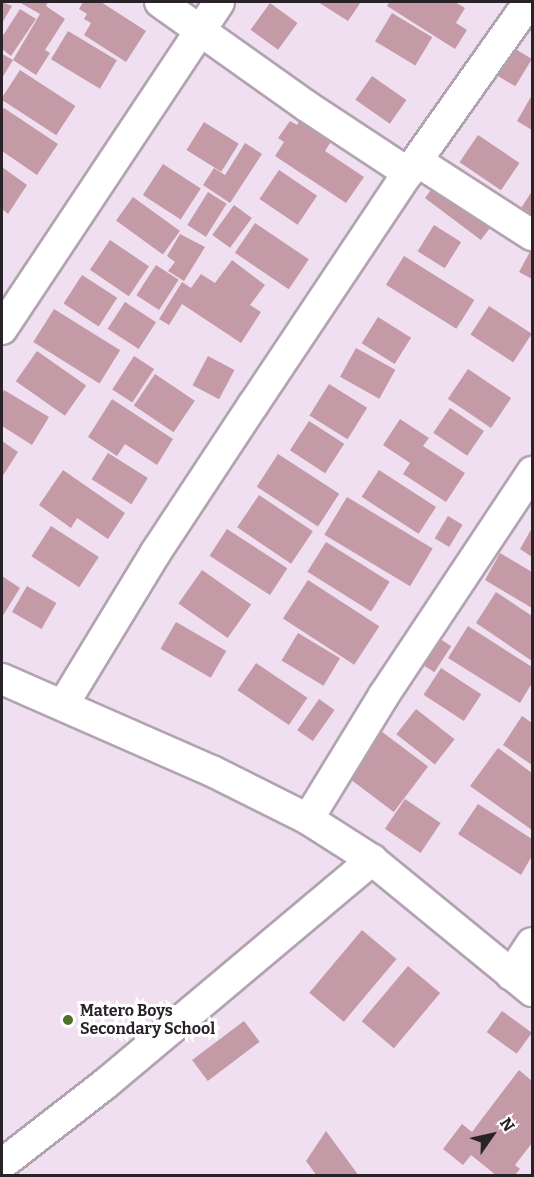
<!DOCTYPE html>
<html>
<head>
<meta charset="utf-8">
<style>
	body { margin:0 }
	#map { position:relative; width:534px; height:1177px; overflow:hidden; background:#efdff0; font-family:Bitter,serif }
	div>[style] { position:absolute }
	.building>* { inset:0; background:#c49aa7; transform-origin:0 0 }
	.roads { filter:drop-shadow(2px 0 #b2a3b2) drop-shadow(-2px 0 #b2a3b2) drop-shadow(0 2px #b2a3b2) drop-shadow(0 -2px #b2a3b2) }
	.minor>* { height:30px; margin:-15px; padding:0 15px; transform-origin:15px; border-radius:15px; background:#fff }
	.dots>* { width:16px; height:16px; translate:-50% -50%; box-sizing:border-box; border:3px solid #fff; border-radius:50% }
	span { translate:-50% -50%; white-space:nowrap; text-align:center; line-height:1.15; -webkit-text-stroke:6px #fff; paint-order:stroke }
	.poi-label { font-size:16px; color:#292329; font-weight:700 }
	.left { translate:0 -50%; text-align:left }
	.frame { position:absolute; inset:0; border:3px solid #292329; pointer-events:none }
	.north { position:absolute; left:462px; top:1105px; width:60px; height:60px; -webkit-text-stroke:4px #fff; paint-order:stroke; rotate:56deg; font-size:16px; font-weight:700; line-height:24px; text-align:center; color:#292329 }
	.north::after { content:''; display:block; margin:auto; width:21px; height:27px; background:#292329; clip-path:polygon(50% 0,100% 100%,50% 72%,0 100%) }
</style>
</head>
<body>
<div id="map">
	<div class="building">
		<i style="clip-path:polygon(2px 2px,12px 6px,2px 23px)"></i>
		<i style="clip-path:polygon(19px 2px,48px 2px,46px 6px,65px 19px,45px 50px,50px 53px,36px 75px,13px 60px,40px 14px)"></i>
		<i style="clip-path:polygon(83px 2px,101px 2px,146px 31px,126px 62px,84px 35px,91px 23px,84px 19px,87px 14px,79px 9px)"></i>
		<i style="clip-path:polygon(318px 2px,361px 2px,348px 21px)"></i>
		<i style="clip-path:polygon(389px 2px,455px 2px,465px 8px,456px 23px,467px 30px,455px 49px,387px 6px)"></i>
		<i style="left:270px;top:3px;width:34px;height:33px;rotate:36deg"></i>
		<i style="clip-path:polygon(20px 9px,36px 19px,11px 56px,2px 49px,2px 37px)"></i>
		<i style="left:392px;top:13px;width:47px;height:33px;rotate:31deg"></i>
		<i style="left:68px;top:31px;width:57px;height:33px;rotate:31deg"></i>
		<i style="left:507px;top:44px;width:29px;height:32px;rotate:31deg"></i>
		<i style="clip-path:polygon(2px 54px,13px 60px,2px 78px)"></i>
		<i style="left:20px;top:70px;width:66px;height:35px;rotate:33deg"></i>
		<i style="left:372px;top:76px;width:42px;height:29px;rotate:35deg"></i>
		<i style="clip-path:polygon(532px 95px,532px 130px,517px 121px)"></i>
		<i style="clip-path:polygon(4px 108px,58px 144px,37px 175px,2px 151px,2px 111px)"></i>
		<i style="clip-path:polygon(307px 108px,338px 130px,325px 151px,364px 177px,346px 203px,275px 156px,284px 142px,278px 138px,290px 121px,297px 125px)"></i>
		<i style="left:204px;top:122px;width:41px;height:33px;rotate:32deg"></i>
		<i style="left:478px;top:135px;width:50px;height:33px;rotate:34deg"></i>
		<i style="clip-path:polygon(245px 143px,262px 154px,230px 203px,203px 185px,214px 168px,225px 175px)"></i>
		<i style="left:163px;top:164px;width:45px;height:37px;rotate:33deg"></i>
		<i style="clip-path:polygon(2px 167px,27px 185px,8px 214px,2px 209px)"></i>
		<i style="left:279px;top:170px;width:46px;height:35px;rotate:34deg"></i>
		<i style="left:440px;top:178px;width:70px;height:25px;rotate:37deg"></i>
		<i style="clip-path:polygon(532px 191px,532px 222px,518px 213px)"></i>
		<i style="left:208px;top:192px;width:22px;height:39px;rotate:32deg"></i>
		<i style="left:133px;top:197px;width:58px;height:29px;rotate:36deg"></i>
		<i style="left:234px;top:205px;width:22px;height:37px;rotate:36deg"></i>
		<i style="left:255px;top:223px;width:65px;height:36px;rotate:34deg"></i>
		<i style="left:434px;top:225px;width:32px;height:31px;rotate:32deg"></i>
		<i style="clip-path:polygon(180px 234px,205px 247px,184px 281px,168px 271px,175px 262px,167px 256px)"></i>
		<i style="left:110px;top:240px;width:47px;height:36px;rotate:34deg"></i>
		<i style="clip-path:polygon(532px 248px,532px 279px,519px 272px)"></i>
		<i style="left:404px;top:256px;width:83px;height:34px;rotate:32deg"></i>
		<i style="clip-path:polygon(232px 260px,265px 285px,250px 305px,261px 312px,241px 343px,182px 304px,169px 325px,159px 319px,182px 282px,191px 288px,201px 274px,215px 283px)"></i>
		<i style="left:156px;top:265px;width:27px;height:36px;rotate:33deg"></i>
		<i style="left:82px;top:275px;width:42px;height:34px;rotate:33deg"></i>
		<i style="left:125px;top:302px;width:37px;height:32px;rotate:33deg"></i>
		<i style="left:489px;top:306px;width:51px;height:34px;rotate:33deg"></i>
		<i style="left:54px;top:309px;width:78px;height:39px;rotate:32deg"></i>
		<i style="left:378px;top:317px;width:39px;height:31px;rotate:32deg"></i>
		<i style="left:356px;top:348px;width:45px;height:33px;rotate:29deg"></i>
		<i style="left:37px;top:351px;width:60px;height:37px;rotate:35deg"></i>
		<i style="left:134px;top:356px;width:24px;height:40px;rotate:33deg"></i>
		<i style="left:208px;top:356px;width:30px;height:33px;rotate:28deg"></i>
		<i style="left:468px;top:369px;width:52px;height:36px;rotate:34deg"></i>
		<i style="left:155px;top:374px;width:48px;height:38px;rotate:34deg"></i>
		<i style="left:329px;top:384px;width:45px;height:37px;rotate:32deg"></i>
		<i style="clip-path:polygon(4px 390px,49px 417px,32px 445px,2px 426px,2px 394px)"></i>
		<i style="clip-path:polygon(112px 399px,173px 439px,157px 465px,125px 444px,117px 456px,88px 437px)"></i>
		<i style="left:450px;top:408px;width:41px;height:30px;rotate:34deg"></i>
		<i style="clip-path:polygon(400px 419px,429px 438px,423px 446px,465px 473px,446px 502px,403px 474px,410px 463px,383px 445px)"></i>
		<i style="left:309px;top:421px;width:42px;height:35px;rotate:33deg"></i>
		<i style="clip-path:polygon(2px 441px,18px 452px,2px 477px)"></i>
		<i style="left:108px;top:453px;width:47px;height:31px;rotate:32deg"></i>
		<i style="left:278px;top:454px;width:73px;height:39px;rotate:33deg"></i>
		<i style="clip-path:polygon(63px 470px,125px 513px,108px 539px,77px 518px,71px 528px,39px 505px)"></i>
		<i style="left:379px;top:470px;width:68px;height:32px;rotate:33deg"></i>
		<i style="left:259px;top:495px;width:65px;height:39px;rotate:34deg"></i>
		<i style="left:347px;top:497px;width:100px;height:44px;rotate:31deg"></i>
		<i style="left:448px;top:516px;width:17px;height:26px;rotate:31deg"></i>
		<i style="left:51px;top:526px;width:57px;height:36px;rotate:33deg"></i>
		<i style="clip-path:polygon(532px 528px,532px 557px,520px 549px)"></i>
		<i style="left:227px;top:529px;width:72px;height:32px;rotate:33deg"></i>
		<i style="left:326px;top:542px;width:75px;height:35px;rotate:32deg"></i>
		<i style="clip-path:polygon(500px 553px,532px 572px,532px 608px,485px 580px)"></i>
		<i style="left:202px;top:570px;width:60px;height:41px;rotate:35deg"></i>
		<i style="clip-path:polygon(2px 576px,20px 588px,2px 617px)"></i>
		<i style="left:308px;top:580px;width:85px;height:46px;rotate:33deg"></i>
		<i style="left:27px;top:586px;width:34px;height:30px;rotate:30deg"></i>
		<i style="clip-path:polygon(496px 592px,532px 616px,532px 661px,476px 623px)"></i>
		<i style="left:176px;top:622px;width:58px;height:31px;rotate:30deg"></i>
		<i style="clip-path:polygon(468px 626px,532px 667px,532px 683px,520px 703px,448px 658px)"></i>
		<i style="left:298px;top:633px;width:49px;height:32px;rotate:31deg"></i>
		<i style="left:437px;top:637px;width:17px;height:31px;rotate:33deg"></i>
		<i style="left:256px;top:663px;width:62px;height:33px;rotate:34deg"></i>
		<i style="left:441px;top:668px;width:48px;height:32px;rotate:33deg"></i>
		<i style="left:319px;top:699px;width:19px;height:38px;rotate:35deg"></i>
		<i style="left:416px;top:709px;width:49px;height:32px;rotate:38deg"></i>
		<i style="clip-path:polygon(522px 716px,532px 723px,532px 765px,503px 745px)"></i>
		<i style="left:377px;top:728px;width:64px;height:57px;rotate:37deg"></i>
		<i style="clip-path:polygon(498px 748px,532px 773px,532px 830px,470px 786px)"></i>
		<i style="left:405px;top:799px;width:43px;height:36px;rotate:34deg"></i>
		<i style="clip-path:polygon(478px 804px,532px 839px,532px 856px,521px 875px,458px 834px)"></i>
		<i style="left:362px;top:930px;width:45px;height:82px;rotate:40deg"></i>
		<i style="left:408px;top:966px;width:42px;height:72px;rotate:40deg"></i>
		<i style="left:502px;top:1011px;width:37px;height:26px;rotate:36deg"></i>
		<i style="left:244px;top:1021px;width:26px;height:65px;rotate:53deg"></i>
		<i style="clip-path:polygon(519px 1070px,532px 1081px,532px 1143px,515px 1165px,520px 1169px,514px 1176px,497px 1176px,471px 1155px,463px 1165px,443px 1149px,462px 1124px,472px 1132px)"></i>
		<i style="clip-path:polygon(326px 1131px,359px 1176px,317px 1176px,306px 1161px)"></i>
	</div>
	<div class="roads">
		<div class="minor">
			<i style="left:160px;top:2px;width:181px;rotate:35.4deg"></i>
			<i style="left:308px;top:107px;width:120px;rotate:33.4deg"></i>
			<i style="left:417px;top:161px;width:137px;rotate:32.8deg"></i>
			<i style="left:2px;top:329px;width:392px;rotate:-56.4deg"></i>
			<i style="left:2px;top:679px;width:229px;rotate:23.7deg"></i>
			<i style="left:212px;top:771px;width:107px;rotate:26.6deg"></i>
			<i style="left:308px;top:819px;width:76px;rotate:32.6deg"></i>
			<i style="left:372px;top:860px;width:207px;rotate:39.3deg"></i>
			<i style="left:63px;top:705px;width:179px;rotate:-58.7deg"></i>
			<i style="left:156px;top:552px;width:176px;rotate:-56.6deg"></i>
			<i style="left:253px;top:405px;width:279px;rotate:-56.3deg"></i>
			<i style="left:408px;top:173px;width:209px;rotate:-54.7deg"></i>
			<i style="left:308px;top:819px;width:145px;rotate:-58.5deg"></i>
			<i style="left:384px;top:695px;width:268px;rotate:-56.4deg"></i>
			<i style="left:511px;top:975px;width:38px;rotate:-57deg"></i>
			<i style="left:2px;top:1164px;width:130px;rotate:-37.8deg"></i>
			<i style="left:105px;top:1084px;width:349px;rotate:-40deg"></i>
		</div>
	</div>
	<div class="dots">
		<i style="left:68px;top:1020px;background:#4e722b"></i>
	</div>
	<div class="poi-label">
		<span class="left" style="left:80px;top:1020px">Matero Boys<br>Secondary School</span>
	</div>
	<div class="frame"></div>
	<div class="north">N</div>
</div>
</body>
</html>
